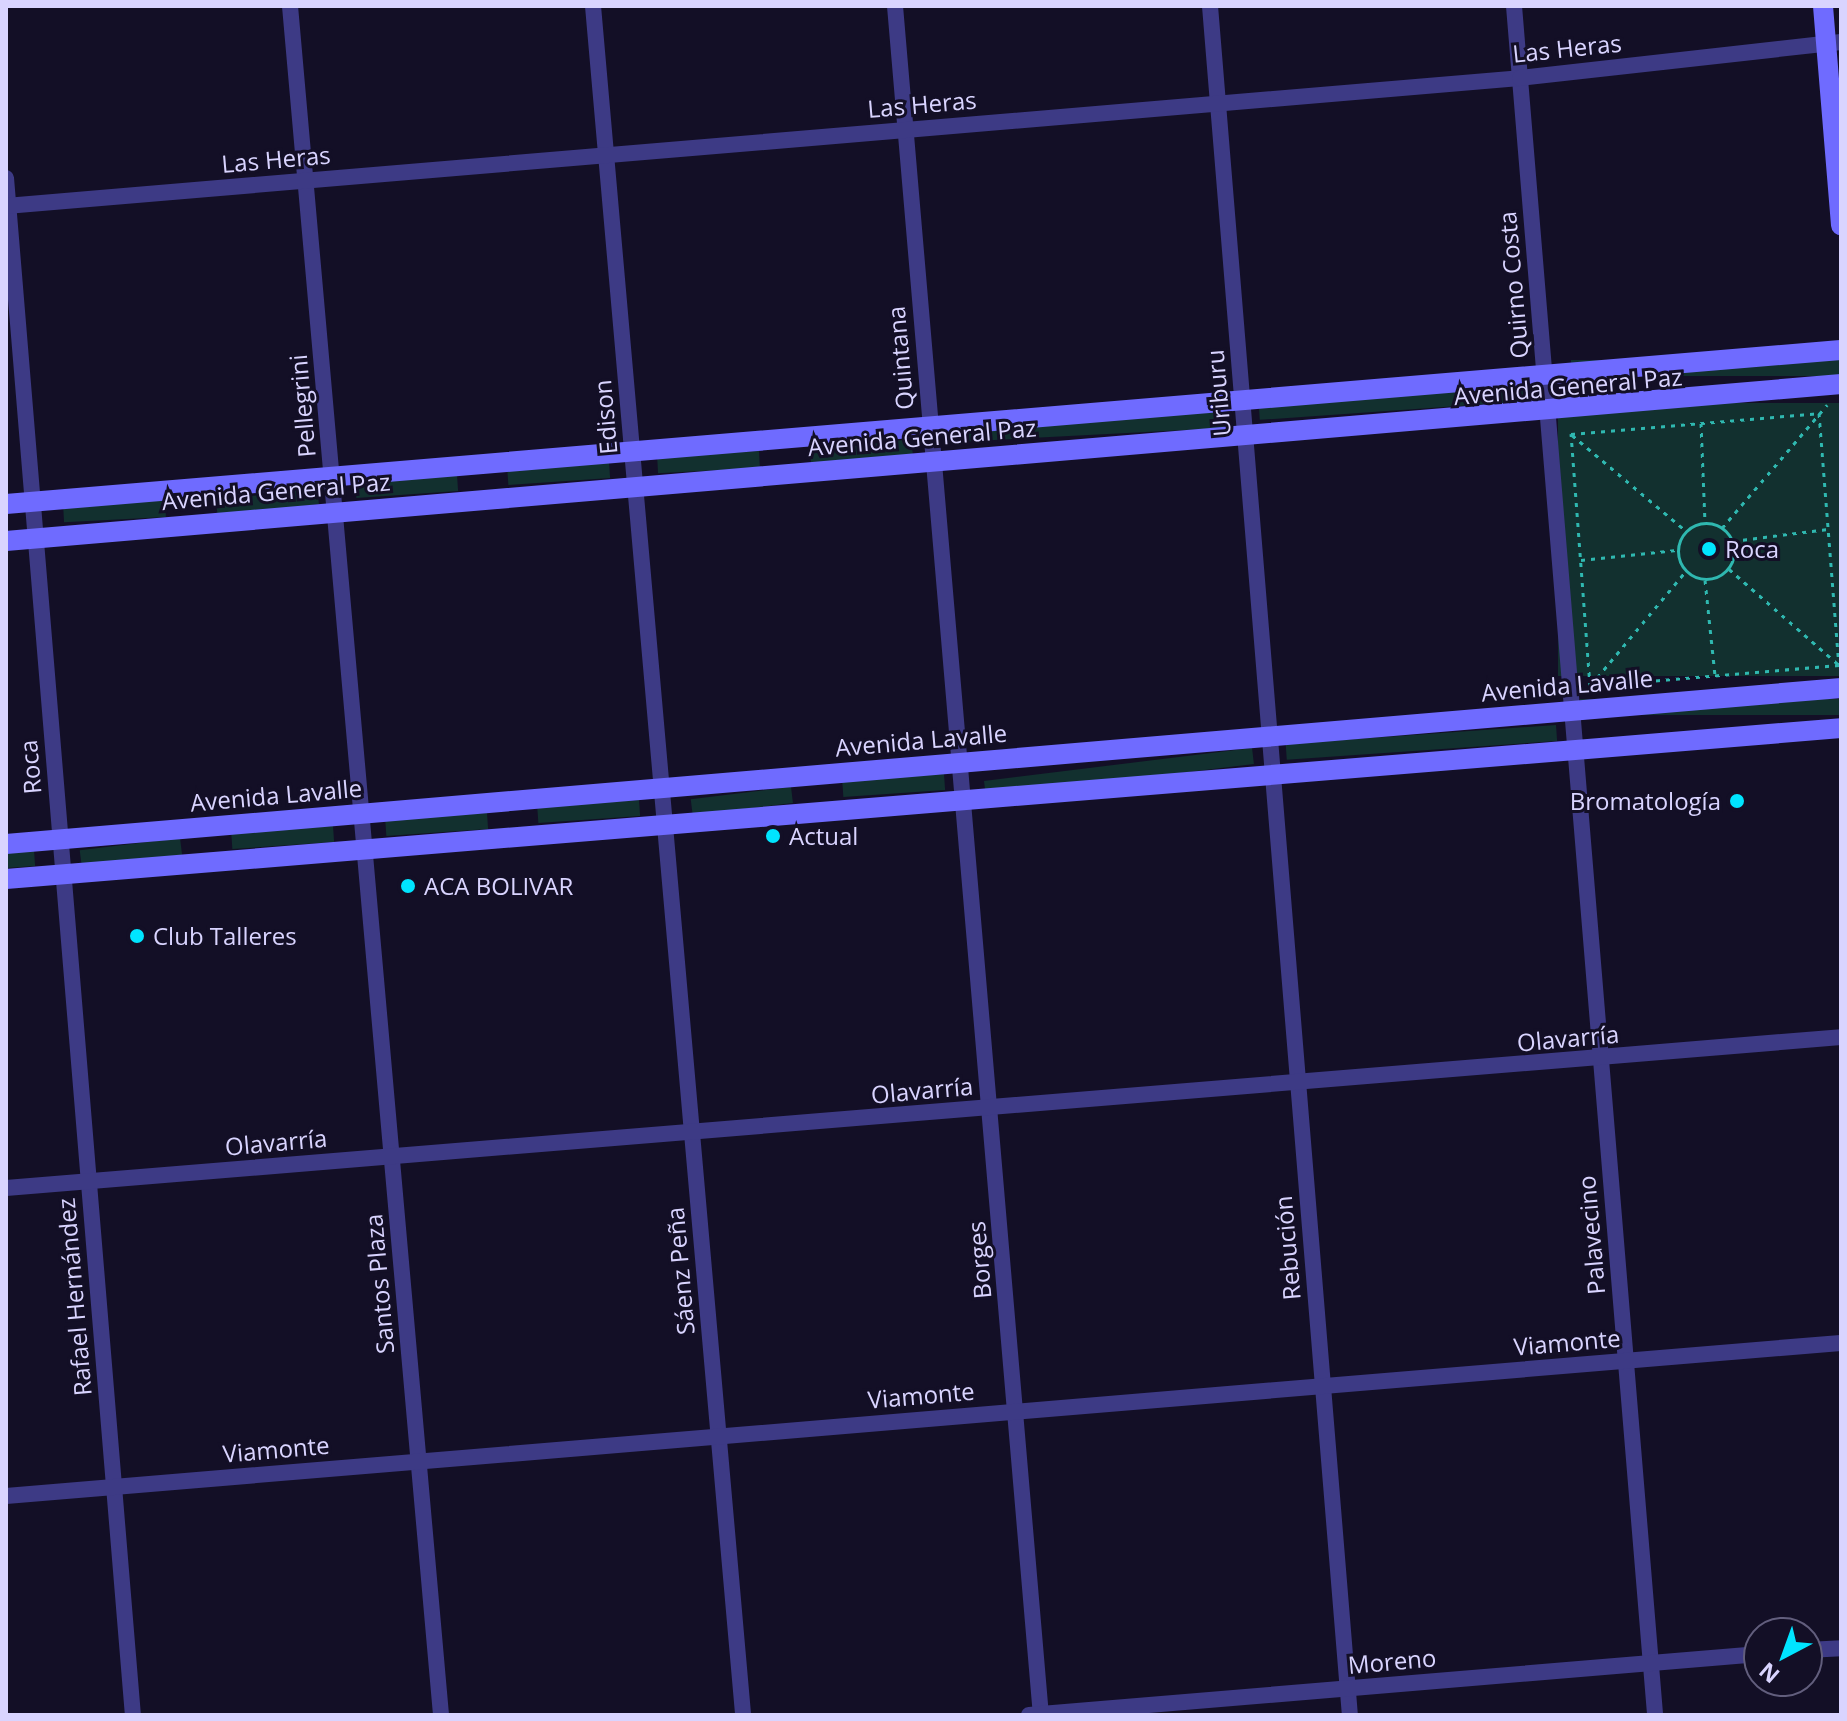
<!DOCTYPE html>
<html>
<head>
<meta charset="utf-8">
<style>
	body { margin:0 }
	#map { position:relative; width:1847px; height:1721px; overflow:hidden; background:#130f26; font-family:"Open Sans",sans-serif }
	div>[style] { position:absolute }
	.green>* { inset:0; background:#12302f; transform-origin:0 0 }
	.path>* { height:3px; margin-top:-1.5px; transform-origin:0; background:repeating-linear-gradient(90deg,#2fb8b0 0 4px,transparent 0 10px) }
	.path>.ring { margin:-1.5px; padding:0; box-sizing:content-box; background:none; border:3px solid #2fb8b0; border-radius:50% }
	.street>* { height:16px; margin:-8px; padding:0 8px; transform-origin:8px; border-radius:8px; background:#3d3a85 }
	.secondary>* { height:20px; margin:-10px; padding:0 10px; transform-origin:10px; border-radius:10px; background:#6f6bff }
	.dots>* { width:22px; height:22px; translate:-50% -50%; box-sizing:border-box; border:4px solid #130f26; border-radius:50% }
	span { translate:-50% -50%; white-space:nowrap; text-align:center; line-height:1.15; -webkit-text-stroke:6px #130f26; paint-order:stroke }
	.street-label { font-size:24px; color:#d9d4ff }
	.poi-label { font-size:24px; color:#d9d4ff }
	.left { translate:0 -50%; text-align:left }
	.right { translate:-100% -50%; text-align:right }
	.frame { position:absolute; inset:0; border:8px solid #d9d4ff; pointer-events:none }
	.north { position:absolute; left:1743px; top:1617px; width:80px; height:80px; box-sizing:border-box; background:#130f26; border:2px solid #625e7d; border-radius:50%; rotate:221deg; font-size:22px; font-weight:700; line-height:32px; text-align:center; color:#d9d4ff }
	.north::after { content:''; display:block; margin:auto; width:28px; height:36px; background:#00e5ff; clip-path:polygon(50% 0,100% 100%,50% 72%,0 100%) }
</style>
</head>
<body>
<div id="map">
	<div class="green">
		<i style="left:1841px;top:360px;width:16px;height:270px;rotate:90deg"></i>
		<i style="left:1529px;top:385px;width:16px;height:271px;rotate:86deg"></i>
		<i style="left:1840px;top:403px;width:273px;height:282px;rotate:90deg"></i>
		<i style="left:1223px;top:411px;width:17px;height:271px;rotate:87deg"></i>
		<i style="left:911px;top:439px;width:16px;height:102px;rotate:83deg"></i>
		<i style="left:759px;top:451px;width:17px;height:102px;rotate:87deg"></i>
		<i style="left:609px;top:462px;width:16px;height:102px;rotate:86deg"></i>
		<i style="left:457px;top:475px;width:16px;height:102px;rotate:86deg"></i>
		<i style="left:317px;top:488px;width:16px;height:102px;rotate:83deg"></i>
		<i style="left:165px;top:500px;width:17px;height:102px;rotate:87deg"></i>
		<i style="left:1841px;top:699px;width:16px;height:261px;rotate:90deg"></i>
		<i style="left:1556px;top:725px;width:16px;height:271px;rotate:86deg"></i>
		<i style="left:1252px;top:748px;width:16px;height:270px;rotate:83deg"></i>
		<i style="left:944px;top:774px;width:16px;height:102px;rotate:86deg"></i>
		<i style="left:791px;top:787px;width:16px;height:101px;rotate:83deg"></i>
		<i style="left:639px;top:800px;width:16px;height:102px;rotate:86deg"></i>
		<i style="left:487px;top:813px;width:16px;height:102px;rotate:86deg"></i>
		<i style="left:333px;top:826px;width:16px;height:102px;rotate:86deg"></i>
		<i style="left:180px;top:838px;width:17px;height:101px;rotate:83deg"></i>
		<i style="left:34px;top:850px;width:16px;height:28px;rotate:86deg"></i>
	</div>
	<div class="path">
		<i style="left:1819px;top:413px;width:253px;rotate:85.5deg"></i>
		<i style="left:1839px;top:665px;width:250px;rotate:175.2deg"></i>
		<i style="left:1590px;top:686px;width:253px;rotate:-94.3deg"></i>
		<i style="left:1571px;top:434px;width:249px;rotate:-4.8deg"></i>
		<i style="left:1701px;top:423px;width:100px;rotate:87.7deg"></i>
		<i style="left:1572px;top:435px;width:149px;rotate:40.1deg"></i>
		<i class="ring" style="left:1678px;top:523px;width:53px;height:53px"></i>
		<i style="left:1722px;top:528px;width:162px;rotate:-49.5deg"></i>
		<i style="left:1733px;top:541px;width:96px;rotate:-7.2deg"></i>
		<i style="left:1581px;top:560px;width:96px;rotate:-6deg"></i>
		<i style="left:1729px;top:569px;width:145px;rotate:41.1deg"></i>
		<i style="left:1705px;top:580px;width:96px;rotate:84deg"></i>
		<i style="left:1591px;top:685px;width:148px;rotate:-50.2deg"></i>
	</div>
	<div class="street">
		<i style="left:290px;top:6px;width:1716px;rotate:84.95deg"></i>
		<i style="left:593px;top:6px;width:1716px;rotate:84.98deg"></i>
		<i style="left:895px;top:6px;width:1715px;rotate:85.12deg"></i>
		<i style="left:1210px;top:6px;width:1715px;rotate:85.32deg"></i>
		<i style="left:1514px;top:6px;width:1715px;rotate:85.28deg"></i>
		<i style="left:6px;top:178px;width:1542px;rotate:85.28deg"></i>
		<i style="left:6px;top:206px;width:1519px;rotate:-4.83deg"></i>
		<i style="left:1520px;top:78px;width:323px;rotate:-6.4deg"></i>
		<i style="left:6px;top:1188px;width:1841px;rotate:-4.7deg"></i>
		<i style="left:6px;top:1496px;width:1841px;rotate:-4.77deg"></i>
		<i style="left:1807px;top:1650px;width:34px;rotate:-3deg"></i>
		<i style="left:1029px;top:1715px;width:733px;rotate:-4.78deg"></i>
	</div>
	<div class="secondary">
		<i style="left:1823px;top:6px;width:220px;rotate:85.3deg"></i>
		<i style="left:6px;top:504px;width:1841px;rotate:-4.8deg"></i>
		<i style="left:6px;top:541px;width:1842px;rotate:-4.89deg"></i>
		<i style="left:6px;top:844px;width:1842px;rotate:-4.86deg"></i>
		<i style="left:6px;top:879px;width:1841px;rotate:-4.7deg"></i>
	</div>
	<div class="dots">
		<i style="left:1709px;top:549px;background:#00e5ff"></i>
		<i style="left:1737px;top:801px;background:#00e5ff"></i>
		<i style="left:773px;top:836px;background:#00e5ff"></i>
		<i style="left:408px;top:886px;background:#00e5ff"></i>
		<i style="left:137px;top:936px;background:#00e5ff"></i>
	</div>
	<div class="street-label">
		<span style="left:1567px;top:48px;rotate:-6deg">Las Heras</span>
		<span style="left:922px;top:104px;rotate:-5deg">Las Heras</span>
		<span style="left:276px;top:159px;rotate:-5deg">Las Heras</span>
		<span style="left:1513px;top:285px;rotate:-95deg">Quirno Costa</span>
		<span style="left:900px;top:358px;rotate:-95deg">Quintana</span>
		<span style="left:1568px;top:386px;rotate:-5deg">Avenida General Paz</span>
		<span style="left:1218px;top:393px;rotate:-95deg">Uriburu</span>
		<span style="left:302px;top:406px;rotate:-95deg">Pellegrini</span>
		<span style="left:605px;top:417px;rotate:-95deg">Edison</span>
		<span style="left:922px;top:437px;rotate:-5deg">Avenida General Paz</span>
		<span style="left:276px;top:491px;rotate:-5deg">Avenida General Paz</span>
		<span style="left:1567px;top:685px;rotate:-5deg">Avenida Lavalle</span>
		<span style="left:921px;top:740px;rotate:-5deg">Avenida Lavalle</span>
		<span style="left:30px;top:767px;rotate:-95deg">Roca</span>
		<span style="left:276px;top:795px;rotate:-5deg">Avenida Lavalle</span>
		<span style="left:1568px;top:1038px;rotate:-5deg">Olavarría</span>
		<span style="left:922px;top:1090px;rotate:-5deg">Olavarría</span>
		<span style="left:276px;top:1142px;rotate:-5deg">Olavarría</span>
		<span style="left:1591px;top:1235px;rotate:-95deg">Palavecino</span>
		<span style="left:1287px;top:1248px;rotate:-95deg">Rebución</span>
		<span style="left:979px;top:1260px;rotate:-95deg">Borges</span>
		<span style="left:680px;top:1271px;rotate:-95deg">Sáenz Peña</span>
		<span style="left:379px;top:1284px;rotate:-95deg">Santos Plaza</span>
		<span style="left:74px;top:1297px;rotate:-95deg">Rafael Hernández</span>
		<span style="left:1567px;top:1342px;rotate:-5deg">Viamonte</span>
		<span style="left:921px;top:1395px;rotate:-5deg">Viamonte</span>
		<span style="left:276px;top:1449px;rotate:-5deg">Viamonte</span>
		<span style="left:1392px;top:1661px;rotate:-5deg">Moreno</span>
	</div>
	<div class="poi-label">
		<span class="left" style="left:1725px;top:549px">Roca</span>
		<span class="right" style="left:1721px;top:801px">Bromatología</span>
		<span class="left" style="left:789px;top:836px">Actual</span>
		<span class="left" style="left:424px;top:886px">ACA BOLIVAR</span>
		<span class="left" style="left:153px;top:936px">Club Talleres</span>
	</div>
	<div class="frame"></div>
	<div class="north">N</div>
</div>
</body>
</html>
